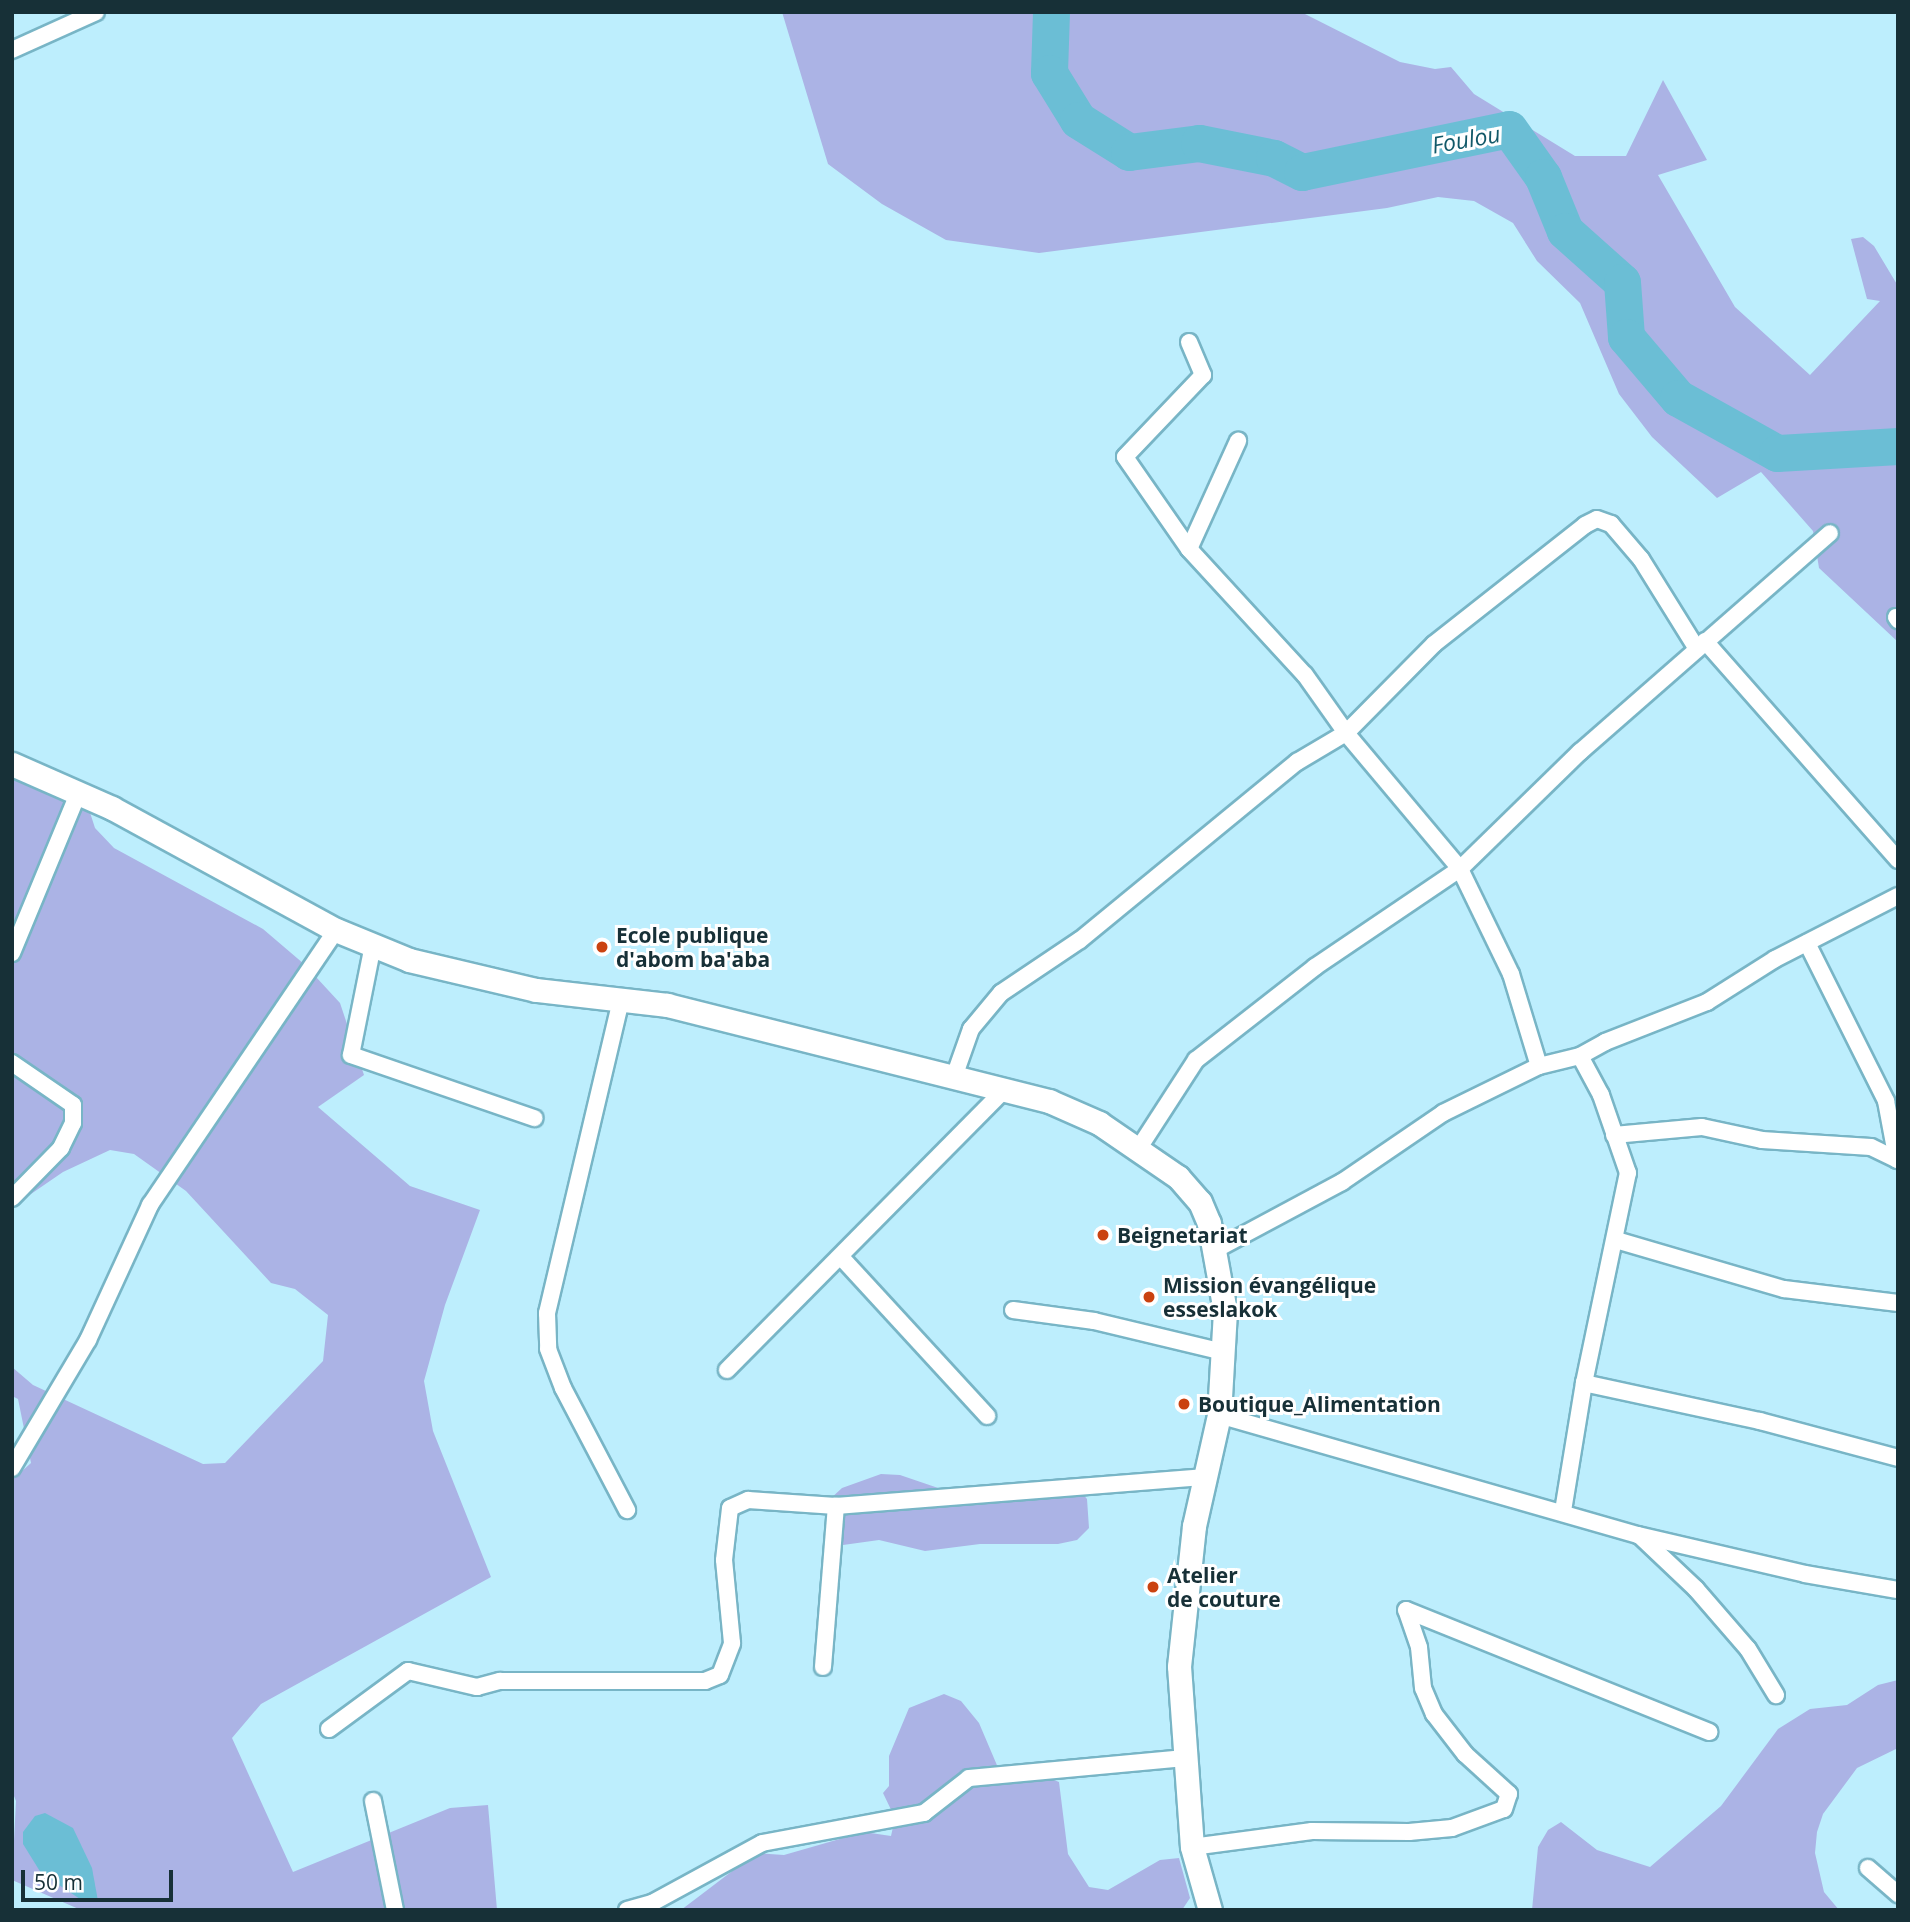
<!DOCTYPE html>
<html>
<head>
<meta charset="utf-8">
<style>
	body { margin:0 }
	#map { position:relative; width:1910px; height:1922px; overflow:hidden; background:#bdeefd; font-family:"Open Sans",sans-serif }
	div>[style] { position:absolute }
	.green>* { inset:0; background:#abb3e5 }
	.water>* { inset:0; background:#6bbed5 }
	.river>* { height:37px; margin:-18.5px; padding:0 18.5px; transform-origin:18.5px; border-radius:18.5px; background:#6bbed5 }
	.roads { filter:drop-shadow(2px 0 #78b5c6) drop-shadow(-2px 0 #78b5c6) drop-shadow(0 2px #78b5c6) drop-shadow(0 -2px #78b5c6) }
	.street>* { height:16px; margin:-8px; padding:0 8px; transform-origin:8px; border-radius:8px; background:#fff }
	.secondary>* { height:23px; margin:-11.5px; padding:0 11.5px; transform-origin:11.5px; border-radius:11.5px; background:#fff }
	.dots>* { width:19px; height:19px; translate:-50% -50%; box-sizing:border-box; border:4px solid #fff; border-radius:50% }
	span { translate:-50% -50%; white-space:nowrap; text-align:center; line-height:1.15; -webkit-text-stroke:6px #fff; paint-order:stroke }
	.poi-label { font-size:21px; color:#173037; font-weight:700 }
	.left { translate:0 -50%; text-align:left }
	.water-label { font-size:23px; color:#125969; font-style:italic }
	.frame { position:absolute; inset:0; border:14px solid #173037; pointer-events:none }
	.scale { position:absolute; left:21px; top:1870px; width:152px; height:32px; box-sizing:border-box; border:4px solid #173037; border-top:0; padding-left:9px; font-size:21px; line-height:24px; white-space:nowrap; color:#173037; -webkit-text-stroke:5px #fff; paint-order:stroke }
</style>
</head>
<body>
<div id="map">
	<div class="green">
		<i style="clip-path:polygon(782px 12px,1301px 12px,1400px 62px,1435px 69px,1451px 67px,1474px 94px,1575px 156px,1626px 156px,1663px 80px,1707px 160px,1658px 175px,1735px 307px,1810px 375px,1880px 301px,1867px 299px,1851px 239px,1863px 237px,1874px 246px,1898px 286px,1898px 642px,1819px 568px,1813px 531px,1761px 472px,1717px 498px,1652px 437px,1619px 394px,1580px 303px,1537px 261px,1513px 223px,1474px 201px,1438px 197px,1387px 208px,1039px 253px,946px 240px,882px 204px,828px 164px)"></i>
		<i style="clip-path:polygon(12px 764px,83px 791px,95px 828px,114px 848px,263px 929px,304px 964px,340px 1003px,364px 1075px,318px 1107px,410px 1186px,480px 1210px,445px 1305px,424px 1381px,433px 1431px,491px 1577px,261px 1704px,232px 1738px,293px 1872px,450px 1808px,488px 1805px,497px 1910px,81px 1910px,12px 1880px,16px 1801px,12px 1791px,12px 1480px,31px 1463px,18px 1399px,12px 1396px,12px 1367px,33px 1385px,203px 1464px,225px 1463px,323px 1361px,328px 1315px,295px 1289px,271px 1283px,186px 1191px,134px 1154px,110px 1150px,63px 1172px,12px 1207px)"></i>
		<i style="clip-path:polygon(881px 1474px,900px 1475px,947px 1491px,1075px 1485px,1087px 1499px,1089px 1528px,1077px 1540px,1058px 1544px,980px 1544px,925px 1551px,879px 1540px,843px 1545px,836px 1538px,829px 1500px,842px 1488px)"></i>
		<i style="clip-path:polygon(1898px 1680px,1898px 1748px,1857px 1768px,1823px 1814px,1817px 1832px,1815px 1853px,1824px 1892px,1839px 1910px,1532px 1910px,1538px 1847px,1548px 1830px,1561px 1822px,1597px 1850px,1650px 1867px,1721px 1806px,1778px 1729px,1810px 1709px,1847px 1705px,1878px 1685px)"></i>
		<i style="clip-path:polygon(944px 1694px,961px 1701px,979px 1723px,1002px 1777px,1041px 1775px,1059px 1782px,1068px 1854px,1089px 1887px,1108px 1890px,1160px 1860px,1179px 1858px,1190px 1898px,1182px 1910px,681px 1910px,756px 1853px,784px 1855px,864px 1832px,891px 1836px,895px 1818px,883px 1793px,889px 1786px,889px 1756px,909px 1708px)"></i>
	</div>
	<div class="water">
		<i style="clip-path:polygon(45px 1813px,73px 1828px,92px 1868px,98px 1901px,80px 1899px,41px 1873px,23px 1844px,23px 1832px,35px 1816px)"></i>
	</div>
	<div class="river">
		<i style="left:1051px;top:12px;width:61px;rotate:91.9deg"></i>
		<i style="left:1049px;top:73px;width:55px;rotate:58.3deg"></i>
		<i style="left:1078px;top:120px;width:60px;rotate:32.1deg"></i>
		<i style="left:1129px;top:152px;width:71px;rotate:-7.3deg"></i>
		<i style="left:1199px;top:143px;width:76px;rotate:11.3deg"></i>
		<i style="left:1274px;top:158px;width:31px;rotate:27deg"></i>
		<i style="left:1302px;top:172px;width:211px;rotate:-11.7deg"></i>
		<i style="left:1509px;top:129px;width:59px;rotate:54.7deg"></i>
		<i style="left:1543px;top:177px;width:58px;rotate:67.8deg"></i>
		<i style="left:1565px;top:231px;width:76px;rotate:41.8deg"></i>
		<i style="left:1622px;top:282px;width:55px;rotate:85.8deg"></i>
		<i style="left:1626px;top:337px;width:80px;rotate:49.6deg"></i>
		<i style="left:1678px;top:398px;width:113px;rotate:29.1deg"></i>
		<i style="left:1777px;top:453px;width:121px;rotate:-3.3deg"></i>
	</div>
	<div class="roads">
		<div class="street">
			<i style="left:12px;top:50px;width:92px;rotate:-24.3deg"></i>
			<i style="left:1189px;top:342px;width:36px;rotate:67deg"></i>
			<i style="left:1203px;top:375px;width:113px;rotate:133.6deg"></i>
			<i style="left:1125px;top:457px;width:112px;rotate:55.2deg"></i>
			<i style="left:1189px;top:549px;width:171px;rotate:47.4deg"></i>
			<i style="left:1305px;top:675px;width:71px;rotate:54.7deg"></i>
			<i style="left:1346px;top:733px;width:177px;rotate:50deg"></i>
			<i style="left:1460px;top:869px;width:117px;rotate:64.1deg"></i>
			<i style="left:1511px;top:974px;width:96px;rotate:73.1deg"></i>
			<i style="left:1189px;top:549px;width:119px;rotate:-65.6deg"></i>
			<i style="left:1896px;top:617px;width:4px;rotate:56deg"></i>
			<i style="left:1705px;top:641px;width:292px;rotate:48.6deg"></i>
			<i style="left:1807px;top:943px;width:177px;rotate:63.4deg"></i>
			<i style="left:1886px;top:1101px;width:60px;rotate:79.4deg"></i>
			<i style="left:373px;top:945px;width:112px;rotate:101.3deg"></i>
			<i style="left:351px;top:1055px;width:194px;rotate:19deg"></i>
			<i style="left:12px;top:953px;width:175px;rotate:-67.5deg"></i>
			<i style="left:621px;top:1000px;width:322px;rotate:103.3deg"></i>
			<i style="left:547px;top:1313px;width:36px;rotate:88deg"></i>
			<i style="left:548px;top:1349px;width:42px;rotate:69deg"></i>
			<i style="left:563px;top:1388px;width:138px;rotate:62.3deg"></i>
			<i style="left:12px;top:1063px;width:74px;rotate:34.5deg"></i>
			<i style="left:73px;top:1105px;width:18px;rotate:90deg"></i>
			<i style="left:73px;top:1123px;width:28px;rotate:116deg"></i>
			<i style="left:61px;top:1148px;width:70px;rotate:134.4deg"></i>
			<i style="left:954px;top:1077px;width:51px;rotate:-70.5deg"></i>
			<i style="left:971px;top:1029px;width:47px;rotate:-50.2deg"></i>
			<i style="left:1001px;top:993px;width:95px;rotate:-33.9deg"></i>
			<i style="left:1080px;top:940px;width:281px;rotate:-39.4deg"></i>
			<i style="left:1297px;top:762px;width:57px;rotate:-30.6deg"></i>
			<i style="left:1346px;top:733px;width:125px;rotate:-45.3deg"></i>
			<i style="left:1434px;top:644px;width:192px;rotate:-38.2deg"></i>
			<i style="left:1585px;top:525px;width:13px;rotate:-27deg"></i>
			<i style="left:1597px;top:519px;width:15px;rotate:20deg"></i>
			<i style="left:1611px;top:524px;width:46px;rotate:49.4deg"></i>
			<i style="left:1641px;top:559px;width:106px;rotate:58.1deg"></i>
			<i style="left:1614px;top:1135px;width:88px;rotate:-5.2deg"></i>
			<i style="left:1702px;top:1127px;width:61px;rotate:12.2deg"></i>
			<i style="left:1762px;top:1140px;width:109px;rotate:3.7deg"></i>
			<i style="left:1871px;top:1147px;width:30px;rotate:26deg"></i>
			<i style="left:1139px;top:1148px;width:105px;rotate:-57.1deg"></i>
			<i style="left:1196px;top:1060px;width:151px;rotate:-38deg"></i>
			<i style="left:1315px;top:967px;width:175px;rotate:-34.1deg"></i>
			<i style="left:1460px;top:869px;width:168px;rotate:-44.3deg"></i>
			<i style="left:1580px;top:752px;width:332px;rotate:-41.2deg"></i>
			<i style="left:1616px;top:1240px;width:175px;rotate:16.3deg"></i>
			<i style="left:1784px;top:1289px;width:115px;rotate:7deg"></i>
			<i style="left:1217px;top:1249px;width:142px;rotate:-28.2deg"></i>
			<i style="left:1342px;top:1182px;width:122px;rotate:-34.3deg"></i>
			<i style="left:1443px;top:1113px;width:107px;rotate:-26.1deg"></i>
			<i style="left:1539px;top:1066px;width:42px;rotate:-13.7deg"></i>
			<i style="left:1580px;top:1056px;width:29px;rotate:-29deg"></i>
			<i style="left:1605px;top:1042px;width:110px;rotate:-21.4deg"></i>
			<i style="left:1707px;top:1002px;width:80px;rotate:-32.3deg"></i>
			<i style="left:1775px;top:959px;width:138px;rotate:-27.1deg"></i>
			<i style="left:841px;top:1257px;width:216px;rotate:47.4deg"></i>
			<i style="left:1013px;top:1310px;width:82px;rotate:7.7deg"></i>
			<i style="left:1094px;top:1321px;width:133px;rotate:13.5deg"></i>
			<i style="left:727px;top:1370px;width:394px;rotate:-45.3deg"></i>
			<i style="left:1584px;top:1383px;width:180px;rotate:12.2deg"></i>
			<i style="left:1760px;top:1421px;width:143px;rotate:15deg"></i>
			<i style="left:1219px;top:1415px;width:436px;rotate:16deg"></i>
			<i style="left:1638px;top:1535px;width:171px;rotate:13.1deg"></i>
			<i style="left:1805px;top:1574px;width:94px;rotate:9.8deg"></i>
			<i style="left:12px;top:1468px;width:149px;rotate:-59.3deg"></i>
			<i style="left:88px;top:1340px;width:149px;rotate:-65.3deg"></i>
			<i style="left:150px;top:1205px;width:332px;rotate:-55.9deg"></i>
			<i style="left:1563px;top:1511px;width:130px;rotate:-80.7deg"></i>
			<i style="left:1584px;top:1383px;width:215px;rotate:-78.2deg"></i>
			<i style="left:1628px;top:1173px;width:83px;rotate:-109.1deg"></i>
			<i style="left:1601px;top:1095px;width:44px;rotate:-118.3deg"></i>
			<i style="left:1640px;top:1536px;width:77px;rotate:43.4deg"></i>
			<i style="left:1696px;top:1589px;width:79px;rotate:49.1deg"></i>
			<i style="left:1748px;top:1649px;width:54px;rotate:58.7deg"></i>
			<i style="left:823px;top:1667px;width:162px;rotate:-85.4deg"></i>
			<i style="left:329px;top:1729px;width:98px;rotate:-36.3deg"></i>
			<i style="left:408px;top:1671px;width:71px;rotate:13.1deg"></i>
			<i style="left:477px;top:1687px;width:24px;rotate:-15deg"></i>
			<i style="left:500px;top:1681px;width:205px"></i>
			<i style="left:705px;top:1681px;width:16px;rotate:-22deg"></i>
			<i style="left:720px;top:1675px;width:34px;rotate:-69deg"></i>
			<i style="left:732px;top:1643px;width:83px;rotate:-95.5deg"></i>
			<i style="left:724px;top:1560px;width:52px;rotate:-83.4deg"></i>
			<i style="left:730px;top:1508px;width:20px;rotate:-24deg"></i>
			<i style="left:748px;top:1500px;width:88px;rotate:3.9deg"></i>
			<i style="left:836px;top:1506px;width:368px;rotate:-4.5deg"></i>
			<i style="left:373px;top:1801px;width:111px;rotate:78.6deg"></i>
			<i style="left:1192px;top:1847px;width:121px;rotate:-7.6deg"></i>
			<i style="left:1312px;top:1831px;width:97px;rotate:0.6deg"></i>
			<i style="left:1409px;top:1832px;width:43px;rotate:-5.3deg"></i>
			<i style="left:1452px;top:1828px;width:55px;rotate:-20.1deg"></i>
			<i style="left:1504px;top:1809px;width:16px;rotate:-72deg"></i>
			<i style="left:1509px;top:1794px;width:59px;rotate:-137.7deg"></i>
			<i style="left:1465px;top:1754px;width:51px;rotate:-127.8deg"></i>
			<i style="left:1434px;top:1714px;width:28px;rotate:-113deg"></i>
			<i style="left:1423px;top:1688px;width:41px;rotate:-95.6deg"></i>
			<i style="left:1419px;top:1647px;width:39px;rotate:-109deg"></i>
			<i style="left:1406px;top:1610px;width:327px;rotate:21.9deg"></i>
			<i style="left:1868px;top:1868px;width:40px;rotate:41deg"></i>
			<i style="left:627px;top:1910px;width:26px;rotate:-16deg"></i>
			<i style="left:652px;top:1903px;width:125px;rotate:-28.6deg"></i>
			<i style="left:762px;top:1843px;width:165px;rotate:-10.5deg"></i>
			<i style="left:924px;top:1813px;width:57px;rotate:-37.9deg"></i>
			<i style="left:969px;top:1778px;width:217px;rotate:-5.3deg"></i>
		</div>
		<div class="secondary">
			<i style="left:12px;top:764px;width:109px;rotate:23.7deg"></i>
			<i style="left:112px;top:808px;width:255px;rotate:28.6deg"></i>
			<i style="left:336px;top:930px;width:79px;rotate:22.3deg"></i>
			<i style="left:409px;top:960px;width:130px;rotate:13.3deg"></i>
			<i style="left:536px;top:990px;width:132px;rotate:6.5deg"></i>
			<i style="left:667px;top:1005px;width:394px;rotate:14.1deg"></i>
			<i style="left:1049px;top:1101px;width:55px;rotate:23.7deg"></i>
			<i style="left:1099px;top:1123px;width:96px;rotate:34.4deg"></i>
			<i style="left:1178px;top:1177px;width:33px;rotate:49deg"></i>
			<i style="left:1200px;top:1202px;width:23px;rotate:67deg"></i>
			<i style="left:1209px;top:1223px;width:89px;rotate:79.7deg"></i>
			<i style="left:1225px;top:1311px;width:104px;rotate:93.3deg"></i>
			<i style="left:1219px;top:1415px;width:114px;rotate:102.7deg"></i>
			<i style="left:1194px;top:1526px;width:141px;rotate:96.1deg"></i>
			<i style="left:1179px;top:1666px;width:181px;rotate:85.9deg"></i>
			<i style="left:1192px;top:1847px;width:66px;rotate:74.1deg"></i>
		</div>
	</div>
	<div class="dots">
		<i style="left:602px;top:947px;background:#ca4210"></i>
		<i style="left:1103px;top:1235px;background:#ca4210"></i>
		<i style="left:1149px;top:1297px;background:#ca4210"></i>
		<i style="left:1184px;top:1404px;background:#ca4210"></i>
		<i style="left:1153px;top:1587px;background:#ca4210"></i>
	</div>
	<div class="poi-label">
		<span class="left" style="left:616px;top:947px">Ecole publique<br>d'abom ba'aba</span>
		<span class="left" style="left:1117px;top:1235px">Beignetariat</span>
		<span class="left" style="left:1163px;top:1297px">Mission évangélique<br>esseslakok</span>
		<span class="left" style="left:1198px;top:1404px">Boutique_Alimentation</span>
		<span class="left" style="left:1167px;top:1587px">Atelier<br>de couture</span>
	</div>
	<div class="water-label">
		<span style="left:1466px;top:139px;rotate:-10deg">Foulou</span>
	</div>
	<div class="frame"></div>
	<div class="scale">50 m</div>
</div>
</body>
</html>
